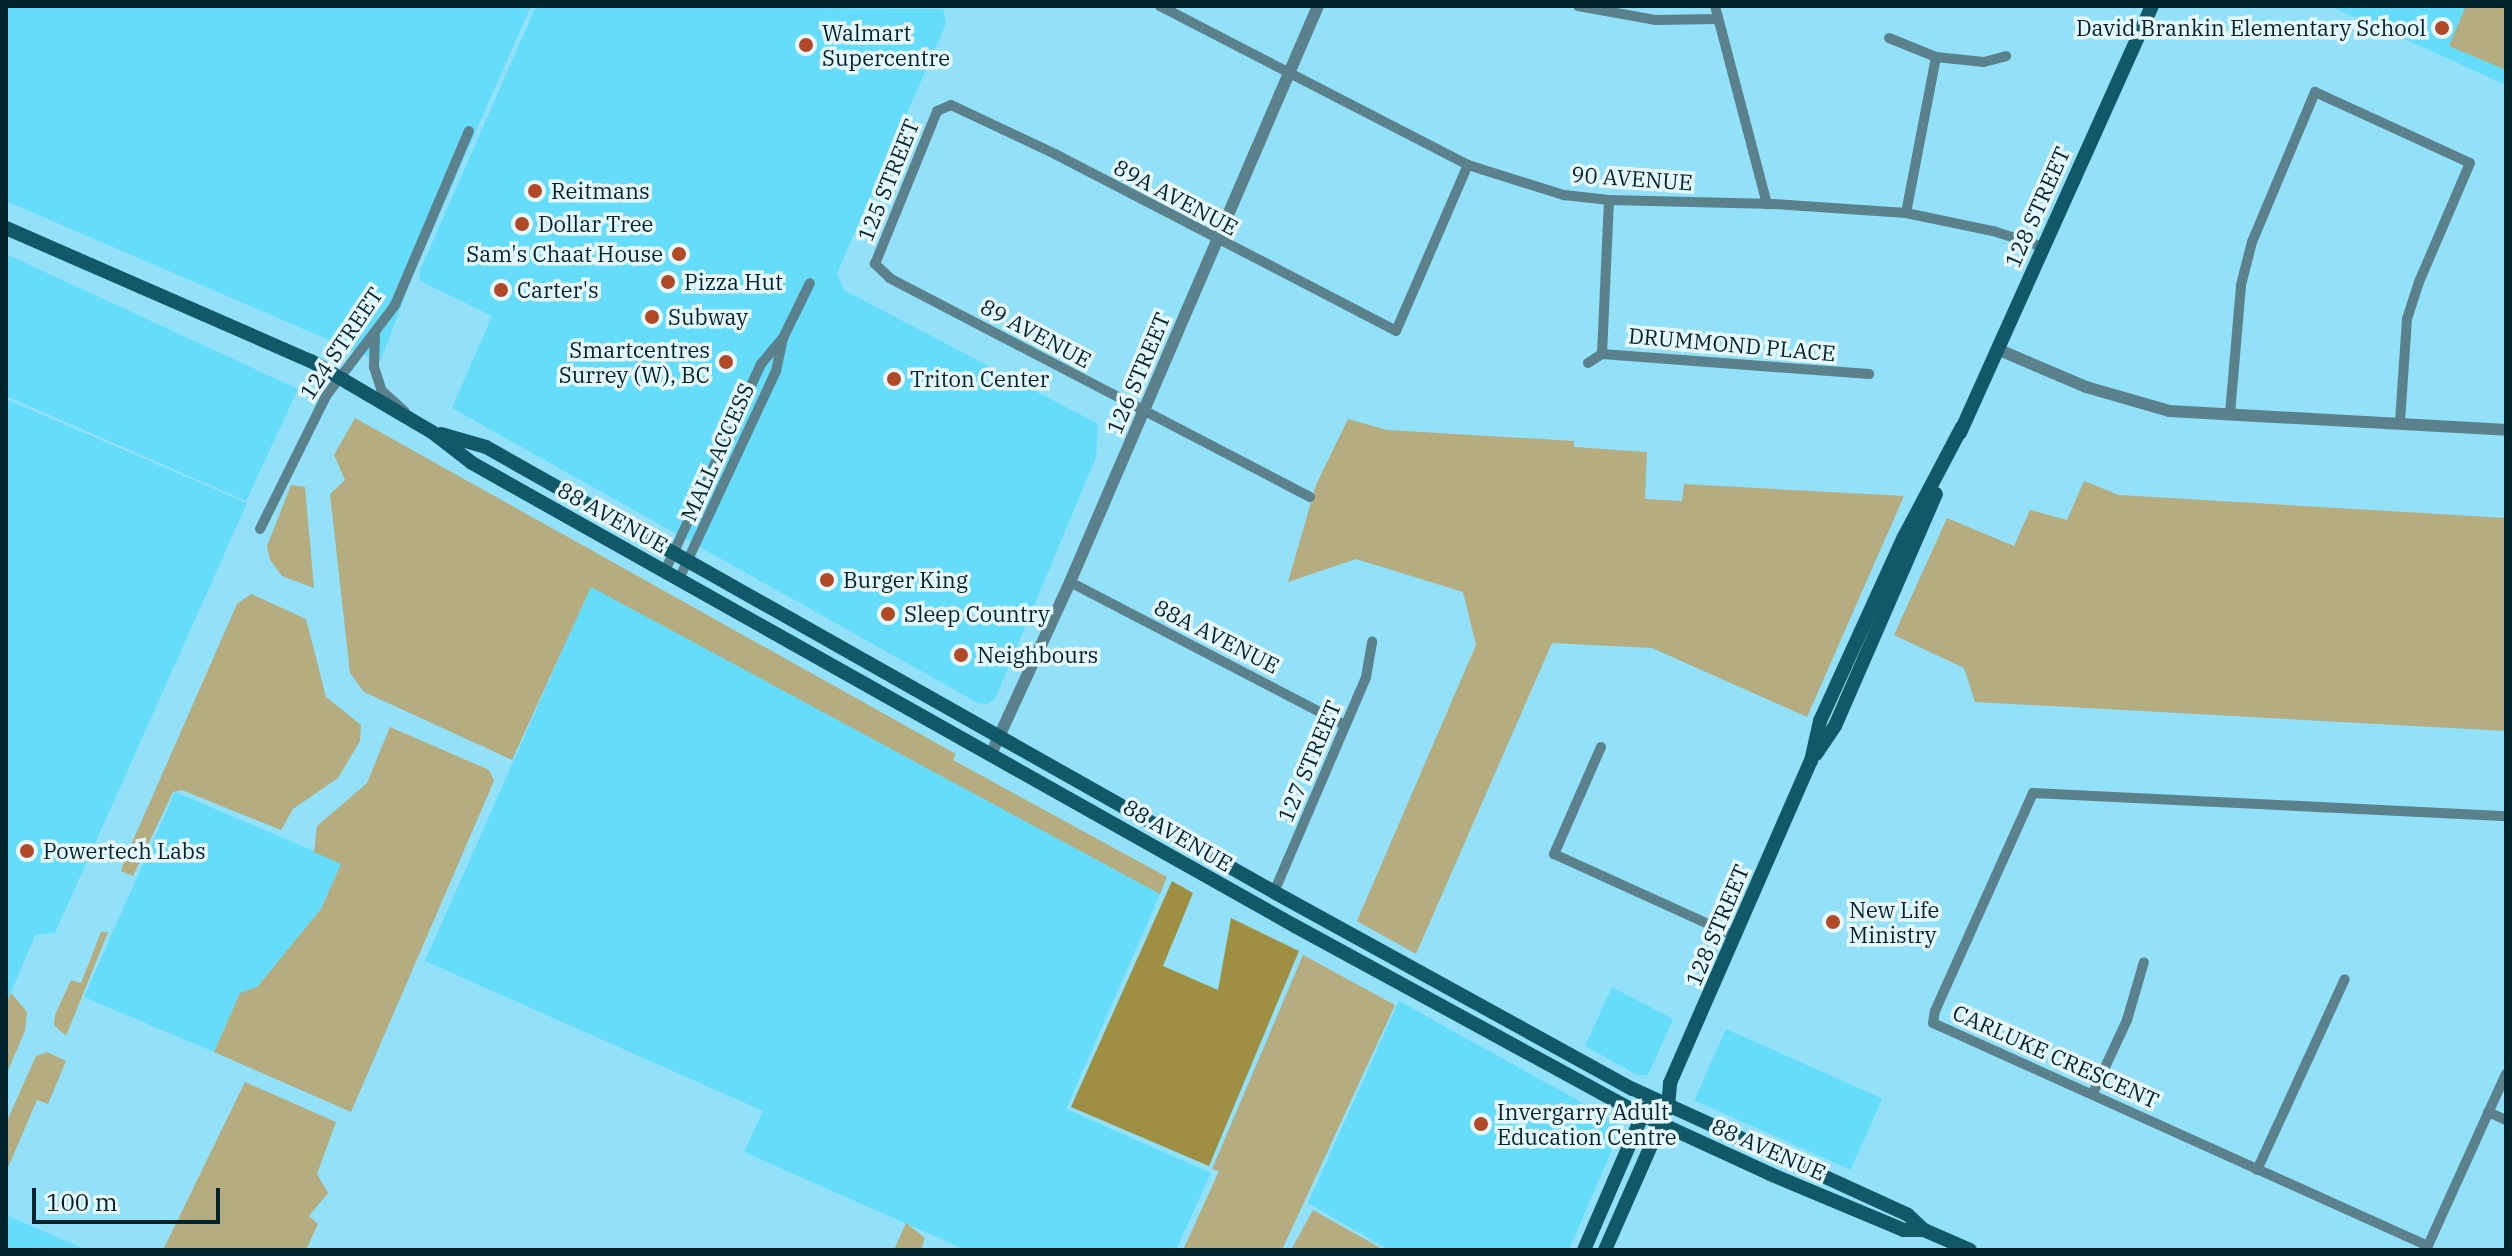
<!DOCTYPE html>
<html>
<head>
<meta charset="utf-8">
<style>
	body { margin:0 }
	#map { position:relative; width:2512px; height:1256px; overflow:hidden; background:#92e1f8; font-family:"IBM Plex Serif",serif }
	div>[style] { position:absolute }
	.built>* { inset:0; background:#66dcfb; transform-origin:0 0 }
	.green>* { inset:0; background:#b5ac80 }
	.forest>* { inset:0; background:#9f8f43 }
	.minor>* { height:10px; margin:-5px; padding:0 5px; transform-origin:5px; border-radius:5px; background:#5a818c }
	.tertiary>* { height:12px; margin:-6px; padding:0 6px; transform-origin:6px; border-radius:6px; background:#5a818c }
	.secondary>* { height:14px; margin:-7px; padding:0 7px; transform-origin:7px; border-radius:7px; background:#115969 }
	.dots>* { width:22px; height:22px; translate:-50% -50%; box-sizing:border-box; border:4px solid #e6f8fe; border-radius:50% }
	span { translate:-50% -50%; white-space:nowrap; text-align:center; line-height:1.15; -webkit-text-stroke:7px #e6f8fe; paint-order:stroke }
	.poi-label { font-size:22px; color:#01242c }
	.right { translate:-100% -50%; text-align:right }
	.left { translate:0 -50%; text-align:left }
	.street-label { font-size:22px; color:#01242c }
	.frame { position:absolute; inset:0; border:8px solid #01242c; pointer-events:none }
	.scale { position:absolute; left:32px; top:1188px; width:188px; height:36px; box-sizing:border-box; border:4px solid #01242c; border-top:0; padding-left:10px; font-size:24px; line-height:28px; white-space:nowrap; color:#01242c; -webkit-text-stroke:6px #e6f8fe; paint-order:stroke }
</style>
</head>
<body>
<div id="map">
	<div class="built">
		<i style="clip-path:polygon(6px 6px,531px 6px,413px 275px,380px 362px,6px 201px)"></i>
		<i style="clip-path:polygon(536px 6px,943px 9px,946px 24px,837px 273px,844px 290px,1098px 424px,1096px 457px,995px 699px,987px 704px,978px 703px,452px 408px,492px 316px,420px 281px,419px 273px)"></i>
		<i style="clip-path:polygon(2329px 6px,2506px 6px,2506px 85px,2429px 50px)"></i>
		<i style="clip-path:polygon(6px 254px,298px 389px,246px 501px,6px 396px)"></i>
		<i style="clip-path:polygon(6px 399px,247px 503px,55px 933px,35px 935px,6px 1004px)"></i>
		<i style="clip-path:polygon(591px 586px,1160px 894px,1066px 1109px,1211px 1173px,1176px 1250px,966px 1250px,744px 1152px,763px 1111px,425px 961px)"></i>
		<i style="clip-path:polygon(175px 792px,342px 863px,321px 909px,256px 988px,240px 993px,214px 1052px,84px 997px)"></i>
		<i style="clip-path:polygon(1612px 987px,1673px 1019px,1648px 1075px,1637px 1075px,1585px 1046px)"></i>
		<i style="clip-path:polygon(1399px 1001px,1617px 1122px,1620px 1131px,1569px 1250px,1389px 1250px,1308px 1203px)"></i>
		<i style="left:1726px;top:1029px;width:171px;height:78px;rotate:24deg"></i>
		<i style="clip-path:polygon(6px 1215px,87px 1250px,6px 1250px)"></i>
	</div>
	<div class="green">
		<i style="clip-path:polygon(2466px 6px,2506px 6px,2506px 70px,2449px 46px)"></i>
		<i style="clip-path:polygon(355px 418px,956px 754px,953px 760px,1167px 877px,1160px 894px,591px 587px,512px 760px,364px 692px,350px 673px,330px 494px,345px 480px,334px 455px)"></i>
		<i style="clip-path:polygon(1348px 419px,1387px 430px,1574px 441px,1574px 447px,1647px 452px,1645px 499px,1682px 501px,1684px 484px,1904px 496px,1807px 717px,1652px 648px,1552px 643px,1416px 954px,1357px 921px,1476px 645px,1463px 592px,1356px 559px,1288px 582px,1316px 485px)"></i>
		<i style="clip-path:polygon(2084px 481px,2119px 495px,2506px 518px,2506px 731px,1975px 702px,1964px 668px,1894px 635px,1947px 518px,2014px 546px,2030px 510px,2067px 520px)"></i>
		<i style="clip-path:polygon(291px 485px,305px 487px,314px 588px,282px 576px,270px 560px,267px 546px)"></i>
		<i style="clip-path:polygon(251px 594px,306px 619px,326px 697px,361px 725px,360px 741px,338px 778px,293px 809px,281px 830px,182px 790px,173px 792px,133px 876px,121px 871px,124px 861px,237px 604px)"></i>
		<i style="clip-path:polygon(390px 727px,489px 770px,494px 781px,351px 1112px,214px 1052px,240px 993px,257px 987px,321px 909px,341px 864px,314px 852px,317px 826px,367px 783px)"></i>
		<i style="clip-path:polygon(101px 932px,108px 932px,66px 1036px,54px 1025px,55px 1015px,71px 980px,81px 983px)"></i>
		<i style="clip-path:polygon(1303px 955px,1395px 1005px,1282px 1250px,1183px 1250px,1219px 1171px,1212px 1169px)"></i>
		<i style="clip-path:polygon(11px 993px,27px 1012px,25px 1031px,6px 1075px,6px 1004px)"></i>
		<i style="clip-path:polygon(47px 1052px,66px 1061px,48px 1104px,37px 1100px,6px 1172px,6px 1123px,36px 1056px)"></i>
		<i style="clip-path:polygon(245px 1082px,336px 1122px,317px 1174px,328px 1193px,309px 1216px,318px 1224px,306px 1250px,163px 1250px)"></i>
		<i style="clip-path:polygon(1313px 1210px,1384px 1250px,1291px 1250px)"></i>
		<i style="clip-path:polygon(906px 1223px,925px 1238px,921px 1250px,894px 1250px)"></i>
	</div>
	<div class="forest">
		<i style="clip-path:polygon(1172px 881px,1193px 893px,1163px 966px,1218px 990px,1231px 918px,1299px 951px,1209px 1166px,1071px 1107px)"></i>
	</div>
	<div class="minor">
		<i style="left:1160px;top:6px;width:347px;rotate:27.3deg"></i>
		<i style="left:1468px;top:165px;width:101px;rotate:17.4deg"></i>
		<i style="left:1564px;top:195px;width:45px;rotate:6.3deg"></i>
		<i style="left:1609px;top:200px;width:165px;rotate:1.4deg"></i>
		<i style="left:1774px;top:204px;width:132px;rotate:3.9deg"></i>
		<i style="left:1906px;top:213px;width:89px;rotate:11.7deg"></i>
		<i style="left:1993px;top:231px;width:52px;rotate:17.7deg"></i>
		<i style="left:1578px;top:6px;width:78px;rotate:10.3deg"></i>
		<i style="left:1655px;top:20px;width:62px;rotate:-0.9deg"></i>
		<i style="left:1715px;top:6px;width:205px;rotate:75.3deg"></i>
		<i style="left:1889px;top:38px;width:51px;rotate:22deg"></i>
		<i style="left:1936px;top:57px;width:48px;rotate:5.9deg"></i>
		<i style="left:1984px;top:62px;width:23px;rotate:-15deg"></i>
		<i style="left:1609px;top:200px;width:154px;rotate:92.6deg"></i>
		<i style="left:1602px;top:354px;width:268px;rotate:4.3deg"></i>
		<i style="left:1906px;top:213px;width:159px;rotate:-79.1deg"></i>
		<i style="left:375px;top:336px;width:31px;rotate:92deg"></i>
		<i style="left:374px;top:367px;width:25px;rotate:72deg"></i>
		<i style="left:382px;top:391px;width:30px;rotate:42deg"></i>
		<i style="left:1588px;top:363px;width:17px;rotate:-33deg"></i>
		<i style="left:2230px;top:414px;width:129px;rotate:-85.1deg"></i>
		<i style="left:2241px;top:285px;width:44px;rotate:-75.7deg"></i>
		<i style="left:2252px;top:242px;width:163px;rotate:-67.2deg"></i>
		<i style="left:2315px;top:92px;width:170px;rotate:24.6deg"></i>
		<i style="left:2470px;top:163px;width:129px;rotate:113.2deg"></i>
		<i style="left:2419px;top:282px;width:39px;rotate:108deg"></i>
		<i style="left:2407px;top:319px;width:104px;rotate:93.9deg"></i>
		<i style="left:1310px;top:497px;width:474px;rotate:-152.5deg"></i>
		<i style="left:890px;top:278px;width:21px;rotate:-137deg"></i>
		<i style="left:875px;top:264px;width:165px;rotate:-67.9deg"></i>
		<i style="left:937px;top:111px;width:15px;rotate:-23deg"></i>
		<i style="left:951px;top:105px;width:115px;rotate:25.2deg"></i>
		<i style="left:1055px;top:154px;width:384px;rotate:27.4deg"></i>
		<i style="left:1396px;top:331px;width:181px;rotate:-66.6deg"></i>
		<i style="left:260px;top:529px;width:148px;rotate:-63.6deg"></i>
		<i style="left:326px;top:396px;width:114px;rotate:-52.8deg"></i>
		<i style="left:395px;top:305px;width:189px;rotate:-67deg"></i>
		<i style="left:665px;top:571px;width:228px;rotate:-65.1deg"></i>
		<i style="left:761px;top:364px;width:33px;rotate:-50deg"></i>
		<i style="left:679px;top:579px;width:230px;rotate:-65deg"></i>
		<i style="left:776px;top:371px;width:34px;rotate:-78deg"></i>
		<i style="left:783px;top:338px;width:61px;rotate:-63.9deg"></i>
		<i style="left:1070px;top:582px;width:310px;rotate:27.5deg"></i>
		<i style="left:1601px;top:747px;width:117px;rotate:113.7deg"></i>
		<i style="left:1554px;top:854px;width:199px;rotate:24.4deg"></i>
		<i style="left:1274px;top:892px;width:234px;rotate:-66.8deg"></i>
		<i style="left:1366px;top:677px;width:36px;rotate:-80deg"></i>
		<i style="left:2093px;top:1093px;width:81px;rotate:-65deg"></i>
		<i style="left:2127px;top:1020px;width:60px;rotate:-73.7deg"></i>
		<i style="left:2488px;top:1112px;width:20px;rotate:24deg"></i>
		<i style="left:2257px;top:1170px;width:210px;rotate:-65.3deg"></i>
		<i style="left:2428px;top:1246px;width:543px;rotate:-155.75deg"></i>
		<i style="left:1933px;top:1023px;width:12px;rotate:-81deg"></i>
		<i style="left:1935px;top:1011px;width:239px;rotate:-65.8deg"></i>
		<i style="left:2033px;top:793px;width:474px;rotate:2.8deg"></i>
		<i style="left:2426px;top:1250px;width:193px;rotate:-65.6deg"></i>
	</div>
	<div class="tertiary">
		<i style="left:1997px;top:349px;width:97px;rotate:23.1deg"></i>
		<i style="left:2086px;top:387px;width:86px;rotate:16.1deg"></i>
		<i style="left:2169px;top:411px;width:338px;rotate:3.2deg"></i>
		<i style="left:991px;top:754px;width:189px;rotate:-65.3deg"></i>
		<i style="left:1070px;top:582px;width:627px;rotate:-66.71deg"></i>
	</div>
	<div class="secondary">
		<i style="left:6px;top:228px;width:333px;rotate:23.6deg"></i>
		<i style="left:311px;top:361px;width:140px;rotate:30.4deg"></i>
		<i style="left:432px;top:432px;width:51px;rotate:37.8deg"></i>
		<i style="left:472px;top:463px;width:944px;rotate:29.36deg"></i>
		<i style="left:1295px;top:926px;width:395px;rotate:28.6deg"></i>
		<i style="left:1642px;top:1115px;width:141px;rotate:24.7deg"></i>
		<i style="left:1770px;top:1174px;width:145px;rotate:22.7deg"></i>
		<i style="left:1904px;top:1230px;width:20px"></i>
		<i style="left:1960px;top:433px;width:468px;rotate:-65.8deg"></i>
		<i style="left:441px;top:434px;width:47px;rotate:16.1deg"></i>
		<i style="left:486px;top:447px;width:905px;rotate:29.45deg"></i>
		<i style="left:1274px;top:892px;width:409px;rotate:28.8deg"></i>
		<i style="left:1633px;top:1089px;width:302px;rotate:24.6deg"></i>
		<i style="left:1908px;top:1215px;width:22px;rotate:43deg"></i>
		<i style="left:1924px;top:1230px;width:50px;rotate:23.5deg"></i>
		<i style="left:1816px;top:754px;width:34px;rotate:-56deg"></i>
		<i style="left:1835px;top:726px;width:253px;rotate:-66.5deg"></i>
		<i style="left:1584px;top:1250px;width:154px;rotate:-66.6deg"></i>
		<i style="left:1605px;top:1250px;width:156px;rotate:-66.2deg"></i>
		<i style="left:1668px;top:1107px;width:24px;rotate:-85deg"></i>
		<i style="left:1670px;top:1083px;width:352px;rotate:-66.4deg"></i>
		<i style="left:1811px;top:761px;width:41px;rotate:-77.3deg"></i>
		<i style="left:1820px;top:721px;width:202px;rotate:-65.5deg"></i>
		<i style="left:1904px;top:537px;width:124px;rotate:-62.2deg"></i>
	</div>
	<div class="dots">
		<i style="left:2442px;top:28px;background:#b14927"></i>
		<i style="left:806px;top:45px;background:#b14927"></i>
		<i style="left:535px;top:191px;background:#b14927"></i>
		<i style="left:522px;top:224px;background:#b14927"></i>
		<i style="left:679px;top:254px;background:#b14927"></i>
		<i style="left:668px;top:282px;background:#b14927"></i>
		<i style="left:501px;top:290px;background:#b14927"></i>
		<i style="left:652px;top:317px;background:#b14927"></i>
		<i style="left:726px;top:362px;background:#b14927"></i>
		<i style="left:894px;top:379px;background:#b14927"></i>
		<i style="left:827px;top:580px;background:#b14927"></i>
		<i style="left:888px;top:614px;background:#b14927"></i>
		<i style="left:961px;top:655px;background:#b14927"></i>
		<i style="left:27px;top:851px;background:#b14927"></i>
		<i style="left:1833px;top:922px;background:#b14927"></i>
		<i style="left:1481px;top:1124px;background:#b14927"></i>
	</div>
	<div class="poi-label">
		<span class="right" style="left:2426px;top:28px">David Brankin Elementary School</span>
		<span class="left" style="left:822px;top:45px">Walmart<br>Supercentre</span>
		<span class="left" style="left:551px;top:191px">Reitmans</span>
		<span class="left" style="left:538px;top:224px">Dollar Tree</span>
		<span class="right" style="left:663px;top:254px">Sam's Chaat House</span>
		<span class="left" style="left:684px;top:282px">Pizza Hut</span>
		<span class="left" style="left:517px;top:290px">Carter's</span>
		<span class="left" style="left:668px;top:317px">Subway</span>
		<span class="right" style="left:710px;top:362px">Smartcentres<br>Surrey (W), BC</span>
		<span class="left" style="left:910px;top:379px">Triton Center</span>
		<span class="left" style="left:843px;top:580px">Burger King</span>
		<span class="left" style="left:904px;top:614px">Sleep Country</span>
		<span class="left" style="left:977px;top:655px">Neighbours</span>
		<span class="left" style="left:43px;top:851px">Powertech Labs</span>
		<span class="left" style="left:1849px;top:922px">New Life<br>Ministry</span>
		<span class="left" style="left:1497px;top:1124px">Invergarry Adult<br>Education Centre</span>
	</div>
	<div class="street-label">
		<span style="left:1632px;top:178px;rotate:4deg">90 AVENUE</span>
		<span style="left:888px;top:180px;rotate:-68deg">125 STREET</span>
		<span style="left:1176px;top:197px;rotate:28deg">89A AVENUE</span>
		<span style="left:2037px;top:207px;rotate:-66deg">128 STREET</span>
		<span style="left:1036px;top:333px;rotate:28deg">89 AVENUE</span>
		<span style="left:341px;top:343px;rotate:-56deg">124 STREET</span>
		<span style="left:1732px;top:344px;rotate:5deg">DRUMMOND PLACE</span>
		<span style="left:1138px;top:373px;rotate:-67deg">126 STREET</span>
		<span style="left:717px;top:452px;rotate:-66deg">MALL ACCESS</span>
		<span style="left:613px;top:517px;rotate:29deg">88 AVENUE</span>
		<span style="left:1217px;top:636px;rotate:27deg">88A AVENUE</span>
		<span style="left:1309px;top:761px;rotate:-67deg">127 STREET</span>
		<span style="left:1178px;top:835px;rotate:30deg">88 AVENUE</span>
		<span style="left:1717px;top:925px;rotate:-67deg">128 STREET</span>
		<span style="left:2056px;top:1056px;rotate:24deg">CARLUKE CRESCENT</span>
		<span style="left:1769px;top:1149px;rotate:24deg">88 AVENUE</span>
	</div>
	<div class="frame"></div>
	<div class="scale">100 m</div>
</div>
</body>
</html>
